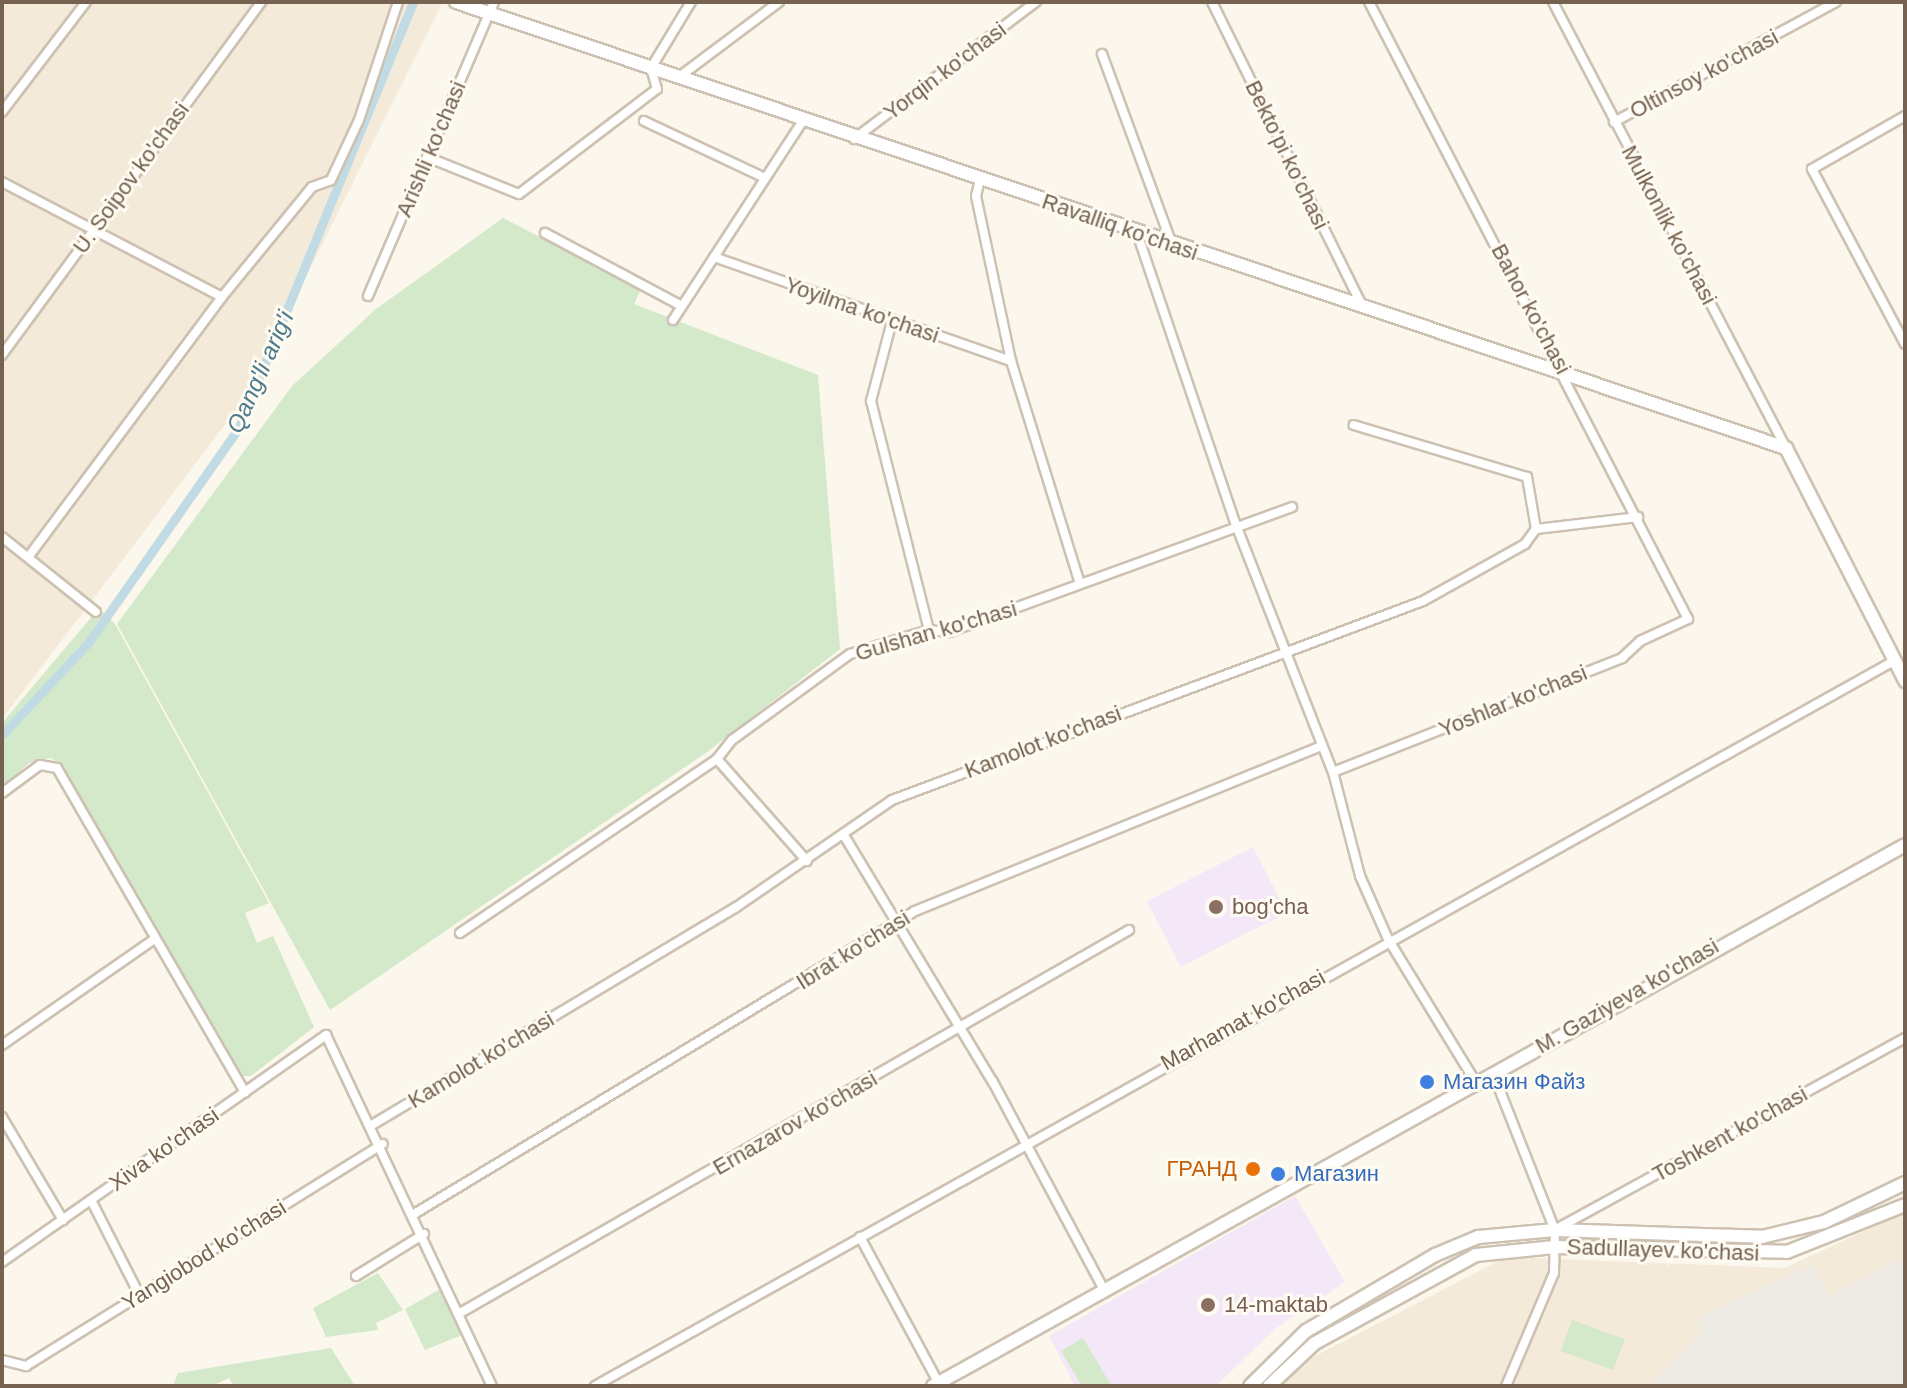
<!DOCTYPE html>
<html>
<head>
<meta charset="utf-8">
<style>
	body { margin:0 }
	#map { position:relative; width:1907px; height:1388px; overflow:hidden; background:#fbf7ec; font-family:Helvetica,sans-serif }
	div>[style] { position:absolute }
	.residential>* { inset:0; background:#f3eada }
	.industrial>* { inset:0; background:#edeae4 }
	.education>* { inset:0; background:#f4e8f8; transform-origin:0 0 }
	.green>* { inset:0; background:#d3e9ca; transform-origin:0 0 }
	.canal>* { height:9px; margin:-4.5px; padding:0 4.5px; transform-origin:4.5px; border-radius:4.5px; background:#c1dbe4 }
	.roads { filter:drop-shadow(2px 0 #cdc1b2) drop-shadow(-2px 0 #cdc1b2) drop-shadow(0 2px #cdc1b2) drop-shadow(0 -2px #cdc1b2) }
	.street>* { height:8px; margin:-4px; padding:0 4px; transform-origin:4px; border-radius:4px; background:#fff }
	.secondary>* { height:12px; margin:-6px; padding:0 6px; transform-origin:6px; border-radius:6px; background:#fff }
	.dots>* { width:22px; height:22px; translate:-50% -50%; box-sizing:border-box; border:4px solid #fefbf2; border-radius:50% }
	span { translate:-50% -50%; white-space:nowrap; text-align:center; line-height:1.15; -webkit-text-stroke:6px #fefbf2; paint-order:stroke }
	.street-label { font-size:22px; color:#756250 }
	.education-label { font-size:22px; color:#785e54 }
	.left { translate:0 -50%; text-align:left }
	.shop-label { font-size:22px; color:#366cbe }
	.food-label { font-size:22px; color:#c56008 }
	.right { translate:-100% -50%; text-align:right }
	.water-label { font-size:24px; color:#4e7a8d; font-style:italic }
	.frame { position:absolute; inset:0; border:4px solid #756250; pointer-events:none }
</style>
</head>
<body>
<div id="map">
	<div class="residential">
		<i style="clip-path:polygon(2px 2px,443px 2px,246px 397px,2px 719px)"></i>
		<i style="clip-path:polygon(1905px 1212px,1905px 1386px,1283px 1386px,1302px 1363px,1506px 1257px,1785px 1268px)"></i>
	</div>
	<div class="industrial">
		<i style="clip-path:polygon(1905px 1257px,1905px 1386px,1638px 1386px,1649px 1385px,1700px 1334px,1698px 1317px,1814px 1265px,1830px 1297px)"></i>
	</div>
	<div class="education">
		<i style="left:1253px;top:847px;width:74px;height:119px;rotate:63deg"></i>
		<i style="clip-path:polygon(1295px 1196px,1345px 1282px,1276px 1328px,1216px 1386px,1075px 1386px,1049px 1336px)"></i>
	</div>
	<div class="green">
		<i style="clip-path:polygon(503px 218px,641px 289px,634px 304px,818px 375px,840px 649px,710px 750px,330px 1010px,117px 624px,292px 386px,376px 309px)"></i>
		<i style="clip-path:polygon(99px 608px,115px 624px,269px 903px,245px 913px,257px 943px,273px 936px,314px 1027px,251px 1076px,243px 1076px,185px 985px,62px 766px,51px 758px,29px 763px,2px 787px,2px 723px)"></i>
		<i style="clip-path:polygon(378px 1273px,403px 1310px,376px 1323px,378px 1330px,326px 1337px,313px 1308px)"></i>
		<i style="clip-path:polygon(442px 1288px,462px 1335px,425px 1350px,405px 1309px)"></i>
		<i style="left:1572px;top:1320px;width:56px;height:33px;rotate:20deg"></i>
		<i style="clip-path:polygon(1083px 1338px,1111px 1385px,1109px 1386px,1082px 1386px,1061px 1351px)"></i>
		<i style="clip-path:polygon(331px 1348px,355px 1386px,234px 1386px,229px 1378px,212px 1386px,173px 1386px,178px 1373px)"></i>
	</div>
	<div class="canal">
		<i style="left:2px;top:735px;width:126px;rotate:-46.9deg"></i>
		<i style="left:88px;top:643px;width:261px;rotate:-55deg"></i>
		<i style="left:238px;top:429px;width:461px;rotate:-67.7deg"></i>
	</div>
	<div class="roads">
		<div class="street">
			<i style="left:1212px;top:2px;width:339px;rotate:63.7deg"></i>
			<i style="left:1553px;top:2px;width:503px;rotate:62.42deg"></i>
			<i style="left:1102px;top:54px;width:202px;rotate:69.8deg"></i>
			<i style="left:679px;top:77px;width:125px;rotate:-36.9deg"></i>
			<i style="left:2px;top:112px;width:138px;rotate:-52.6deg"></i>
			<i style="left:1905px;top:116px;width:107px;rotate:150.3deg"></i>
			<i style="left:1812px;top:169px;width:198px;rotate:62deg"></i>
			<i style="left:644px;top:121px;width:134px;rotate:25.2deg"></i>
			<i style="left:1614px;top:122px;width:252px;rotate:-28.4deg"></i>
			<i style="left:854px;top:139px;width:228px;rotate:-37deg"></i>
			<i style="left:427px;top:157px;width:99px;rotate:21.9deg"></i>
			<i style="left:519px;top:194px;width:173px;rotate:-37.3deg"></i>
			<i style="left:657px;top:89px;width:22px;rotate:-106deg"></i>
			<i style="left:651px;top:68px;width:77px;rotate:-58.8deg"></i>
			<i style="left:980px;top:179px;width:17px;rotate:103deg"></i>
			<i style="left:976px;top:196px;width:169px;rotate:78deg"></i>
			<i style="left:1011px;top:361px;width:233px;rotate:72.8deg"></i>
			<i style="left:2px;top:182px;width:248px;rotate:27.6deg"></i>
			<i style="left:222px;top:297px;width:324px;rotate:126.7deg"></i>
			<i style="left:545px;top:233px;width:155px;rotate:28.1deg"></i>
			<i style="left:1137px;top:233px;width:308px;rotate:71.3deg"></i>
			<i style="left:1236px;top:525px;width:265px;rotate:68.6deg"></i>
			<i style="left:1333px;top:772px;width:107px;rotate:75.4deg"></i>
			<i style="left:1360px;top:876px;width:69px;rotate:66deg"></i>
			<i style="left:1388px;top:939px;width:167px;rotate:58.5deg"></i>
			<i style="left:714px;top:257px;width:315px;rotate:19.3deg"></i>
			<i style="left:368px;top:296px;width:320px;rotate:-66.8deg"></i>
			<i style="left:222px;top:297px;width:142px;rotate:-50.7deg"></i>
			<i style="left:312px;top:187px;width:20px;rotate:-20deg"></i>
			<i style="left:331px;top:180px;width:66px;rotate:-65deg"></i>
			<i style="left:359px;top:120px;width:124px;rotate:-71.7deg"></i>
			<i style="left:673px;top:320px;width:240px;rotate:-56.9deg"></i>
			<i style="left:892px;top:321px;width:83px;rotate:104.7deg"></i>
			<i style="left:871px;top:401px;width:236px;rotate:75.8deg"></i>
			<i style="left:2px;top:355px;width:438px;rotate:-53.7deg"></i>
			<i style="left:1536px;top:529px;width:103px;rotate:-6.7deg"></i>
			<i style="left:2px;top:537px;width:120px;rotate:38.6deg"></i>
			<i style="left:717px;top:759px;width:136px;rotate:48.6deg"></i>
			<i style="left:1333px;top:772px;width:311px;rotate:-21.5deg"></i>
			<i style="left:1622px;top:658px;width:25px;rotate:-43deg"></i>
			<i style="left:1640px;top:641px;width:53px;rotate:-24.6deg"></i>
			<i style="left:1688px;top:619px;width:695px;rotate:-117.34deg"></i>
			<i style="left:2px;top:793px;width:47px;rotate:-36.4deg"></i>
			<i style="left:40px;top:765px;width:17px;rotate:10deg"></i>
			<i style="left:57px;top:768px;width:375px;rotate:59.9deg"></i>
			<i style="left:845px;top:837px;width:286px;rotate:58.9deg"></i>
			<i style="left:993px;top:1082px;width:234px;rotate:61.9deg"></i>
			<i style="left:460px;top:933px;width:310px;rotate:-34.1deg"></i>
			<i style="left:717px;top:759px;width:24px;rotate:-52deg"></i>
			<i style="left:732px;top:740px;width:146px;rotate:-36.1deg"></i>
			<i style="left:850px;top:654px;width:83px;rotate:-16.9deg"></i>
			<i style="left:929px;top:630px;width:20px;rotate:6deg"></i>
			<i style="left:949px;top:632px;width:365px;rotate:-20deg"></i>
			<i style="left:2px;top:1045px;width:184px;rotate:-34.8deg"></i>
			<i style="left:1493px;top:1073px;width:169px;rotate:68.5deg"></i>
			<i style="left:1555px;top:1230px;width:43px;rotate:91.3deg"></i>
			<i style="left:1554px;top:1273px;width:123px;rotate:113deg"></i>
			<i style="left:2px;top:1117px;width:120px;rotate:59.4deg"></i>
			<i style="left:372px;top:1125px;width:423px;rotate:-30.9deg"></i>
			<i style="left:735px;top:908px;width:191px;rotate:-34.5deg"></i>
			<i style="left:892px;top:800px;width:567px;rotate:-20.54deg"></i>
			<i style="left:1423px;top:601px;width:117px;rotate:-29.2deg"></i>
			<i style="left:1525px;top:544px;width:19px;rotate:-54deg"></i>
			<i style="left:1536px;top:529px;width:53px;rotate:-99.8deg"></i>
			<i style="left:1527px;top:477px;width:181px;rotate:-163.3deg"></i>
			<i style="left:91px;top:1200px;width:108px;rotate:63deg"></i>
			<i style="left:414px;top:1214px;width:585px;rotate:-31.17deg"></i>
			<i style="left:915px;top:911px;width:439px;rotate:-22.1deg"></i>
			<i style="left:1556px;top:1229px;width:398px;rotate:-28.7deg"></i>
			<i style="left:860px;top:1237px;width:167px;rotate:61.7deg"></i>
			<i style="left:2px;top:1262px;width:396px;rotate:-35deg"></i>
			<i style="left:326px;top:1035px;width:388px;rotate:64.7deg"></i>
			<i style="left:356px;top:1276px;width:80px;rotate:-31.7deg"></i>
			<i style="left:460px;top:1313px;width:771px;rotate:-29.79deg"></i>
			<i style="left:2px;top:1360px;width:25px;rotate:14deg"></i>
			<i style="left:26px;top:1366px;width:420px;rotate:-31.9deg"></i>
			<i style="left:595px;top:1386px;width:1488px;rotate:-29.17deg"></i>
		</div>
		<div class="secondary">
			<i style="left:456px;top:2px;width:1403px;rotate:18.54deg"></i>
			<i style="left:1786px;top:448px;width:262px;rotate:62.9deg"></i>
			<i style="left:933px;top:1386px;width:1112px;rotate:-29.1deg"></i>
			<i style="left:1250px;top:1386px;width:78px;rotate:-44.5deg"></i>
			<i style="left:1306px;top:1331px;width:150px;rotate:-30.5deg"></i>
			<i style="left:1435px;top:1255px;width:47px;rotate:-22.7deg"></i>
			<i style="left:1478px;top:1237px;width:77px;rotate:-5.2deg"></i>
			<i style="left:1555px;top:1230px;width:207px;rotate:1.9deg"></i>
			<i style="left:1762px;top:1237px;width:64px;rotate:-13.6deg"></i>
			<i style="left:1824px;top:1222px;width:90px;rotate:-25.7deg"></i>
			<i style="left:1269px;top:1386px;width:63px;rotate:-43.1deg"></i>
			<i style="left:1315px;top:1343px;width:183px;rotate:-28.7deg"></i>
			<i style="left:1476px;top:1255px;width:79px;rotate:-5.8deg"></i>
			<i style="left:1555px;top:1247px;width:232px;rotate:1.2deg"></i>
			<i style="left:1787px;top:1252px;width:127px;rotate:-21.7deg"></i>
		</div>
	</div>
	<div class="dots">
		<i style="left:1216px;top:907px;background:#8d6e63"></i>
		<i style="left:1427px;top:1082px;background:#3f7fe0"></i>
		<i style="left:1253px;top:1169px;background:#e8710a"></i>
		<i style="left:1278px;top:1174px;background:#3f7fe0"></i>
		<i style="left:1208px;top:1305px;background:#8d6e63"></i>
	</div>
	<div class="street-label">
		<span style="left:945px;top:71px;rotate:-37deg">Yorqin ko'chasi</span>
		<span style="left:1704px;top:74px;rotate:-28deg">Oltinsoy ko'chasi</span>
		<span style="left:431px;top:149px;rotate:-67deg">Arishli ko'chasi</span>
		<span style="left:1287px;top:155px;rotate:64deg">Bekto'pi ko'chasi</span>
		<span style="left:131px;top:178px;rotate:-54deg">U. Soipov ko'chasi</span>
		<span style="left:1669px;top:225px;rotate:62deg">Mulkonlik ko'chasi</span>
		<span style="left:1120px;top:227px;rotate:19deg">Ravalliq ko'chasi</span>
		<span style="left:1531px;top:309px;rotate:62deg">Bahor ko'chasi</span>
		<span style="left:862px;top:310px;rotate:19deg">Yoyilma ko'chasi</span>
		<span style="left:936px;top:631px;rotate:-16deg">Gulshan ko'chasi</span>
		<span style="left:1513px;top:701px;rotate:-22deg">Yoshlar ko'chasi</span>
		<span style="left:1043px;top:742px;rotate:-21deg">Kamolot ko'chasi</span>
		<span style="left:853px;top:950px;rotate:-32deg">Ibrat ko'chasi</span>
		<span style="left:1627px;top:996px;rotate:-30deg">M. Gaziyeva ko'chasi</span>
		<span style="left:1243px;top:1020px;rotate:-29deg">Marhamat ko'chasi</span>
		<span style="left:481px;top:1060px;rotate:-31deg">Kamolot ko'chasi</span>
		<span style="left:795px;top:1123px;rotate:-30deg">Ernazarov ko'chasi</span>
		<span style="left:1730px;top:1134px;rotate:-29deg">Toshkent ko'chasi</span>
		<span style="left:164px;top:1149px;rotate:-35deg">Xiva ko'chasi</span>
		<span style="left:1663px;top:1250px;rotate:2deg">Sadullayev ko'chasi</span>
		<span style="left:204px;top:1255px;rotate:-32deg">Yangiobod ko'chasi</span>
	</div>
	<div class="education-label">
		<span class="left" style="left:1232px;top:907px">bog'cha</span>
		<span class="left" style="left:1224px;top:1305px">14-maktab</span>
	</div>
	<div class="shop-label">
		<span class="left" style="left:1443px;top:1082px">Магазин Файз</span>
		<span class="left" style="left:1294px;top:1174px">Магазин</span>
	</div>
	<div class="food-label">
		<span class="right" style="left:1237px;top:1169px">ГРАНД</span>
	</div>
	<div class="water-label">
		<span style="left:260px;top:372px;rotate:-66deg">Qang'li arig'i</span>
	</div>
	<div class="frame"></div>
</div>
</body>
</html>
